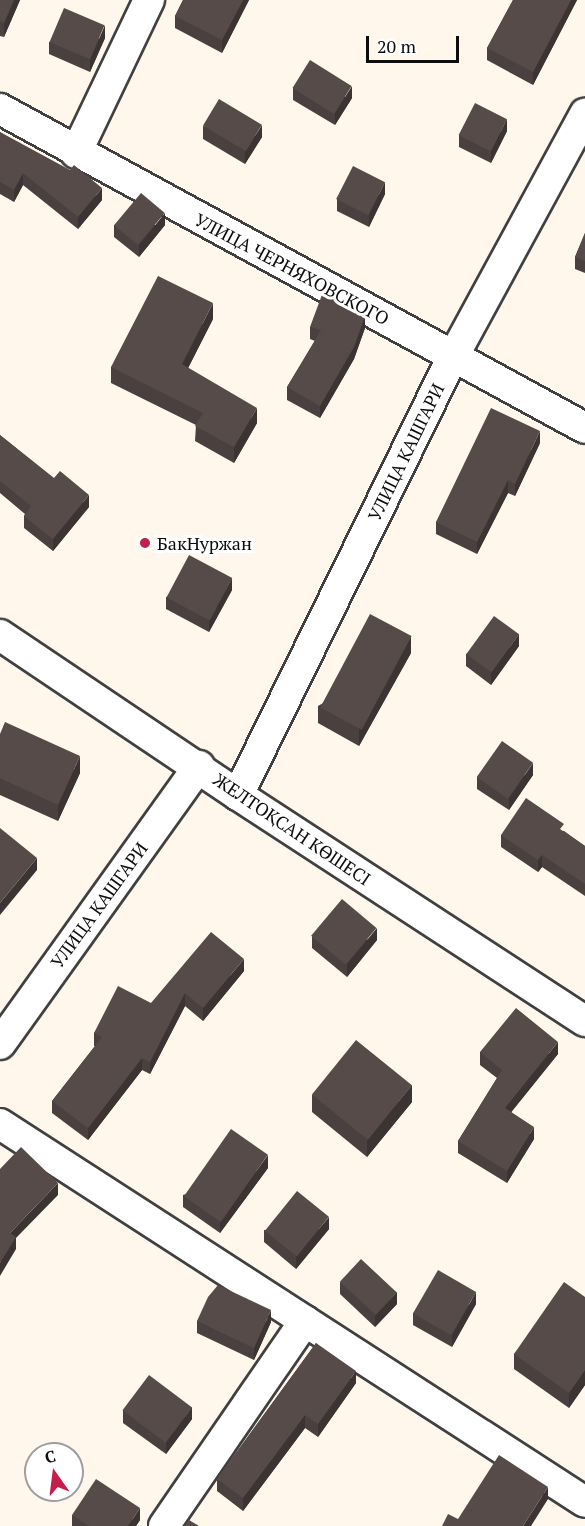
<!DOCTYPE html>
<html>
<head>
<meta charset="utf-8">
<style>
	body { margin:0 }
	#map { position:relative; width:585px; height:1526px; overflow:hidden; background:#fff7ec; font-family:"PT Serif",serif }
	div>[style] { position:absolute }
	.roads { filter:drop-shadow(2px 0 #404040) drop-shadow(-2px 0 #404040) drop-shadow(0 2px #404040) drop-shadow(0 -2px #404040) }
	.street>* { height:30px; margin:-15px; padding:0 15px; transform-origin:15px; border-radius:15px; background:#fff }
	.wall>* { inset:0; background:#4a403f }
	.shaded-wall>* { inset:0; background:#3c3433 }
	.building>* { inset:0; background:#564b49; transform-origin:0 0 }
	.dots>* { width:16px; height:16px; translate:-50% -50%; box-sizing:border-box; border:3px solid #fff; border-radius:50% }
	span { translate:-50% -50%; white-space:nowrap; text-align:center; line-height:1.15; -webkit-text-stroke:6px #fff; paint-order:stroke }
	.street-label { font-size:18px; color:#0d0d0d }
	.poi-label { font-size:18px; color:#0d0d0d }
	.left { translate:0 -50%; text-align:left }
	.north { position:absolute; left:24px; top:1442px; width:60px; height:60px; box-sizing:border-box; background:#fff; border:2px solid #9e9e9e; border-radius:50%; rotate:346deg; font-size:16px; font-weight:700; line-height:24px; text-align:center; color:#0d0d0d }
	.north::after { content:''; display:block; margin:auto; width:21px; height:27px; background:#c21f4b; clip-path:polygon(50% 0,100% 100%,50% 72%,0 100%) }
	.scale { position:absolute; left:366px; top:36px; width:93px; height:27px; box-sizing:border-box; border:3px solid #0d0d0d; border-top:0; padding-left:8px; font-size:18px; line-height:21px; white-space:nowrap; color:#0d0d0d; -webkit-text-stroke:4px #fff; paint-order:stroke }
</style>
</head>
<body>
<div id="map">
	<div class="roads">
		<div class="street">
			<i style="left:0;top:109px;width:666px;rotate:28.6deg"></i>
			<i style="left:76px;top:153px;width:170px;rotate:-64.5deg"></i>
			<i style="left:0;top:635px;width:287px;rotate:33.9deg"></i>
			<i style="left:238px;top:795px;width:414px;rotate:33.1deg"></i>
			<i style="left:238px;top:795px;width:488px;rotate:-63.9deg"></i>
			<i style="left:453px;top:357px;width:277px;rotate:-61.5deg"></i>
			<i style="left:0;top:1044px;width:342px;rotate:-54.4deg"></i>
			<i style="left:0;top:1124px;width:696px;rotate:32.87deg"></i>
			<i style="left:164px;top:1526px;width:249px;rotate:-55.5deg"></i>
		</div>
	</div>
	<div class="wall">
		<i style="clip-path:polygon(0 0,20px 0,4px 37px,0 36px)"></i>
		<i style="clip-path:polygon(183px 0,249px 0,222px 53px,175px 28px,175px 16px)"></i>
		<i style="clip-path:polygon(513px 0,577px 0,533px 85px,487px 60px,487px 48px)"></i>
		<i style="clip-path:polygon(105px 38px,90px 72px,49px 54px,49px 42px)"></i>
		<i style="clip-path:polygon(293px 88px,352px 98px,335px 125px,293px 100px)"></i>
		<i style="clip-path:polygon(203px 126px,262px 137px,245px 164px,203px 139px)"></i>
		<i style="clip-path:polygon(507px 131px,491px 163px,459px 147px,459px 135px)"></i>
		<i style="clip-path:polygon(0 132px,102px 200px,78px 229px,23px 185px,14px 202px,0 194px)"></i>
		<i style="clip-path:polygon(385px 194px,369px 227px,337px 211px,337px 199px)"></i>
		<i style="clip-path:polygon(114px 225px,165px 225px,139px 257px,114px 237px)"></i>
		<i style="clip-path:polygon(585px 233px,585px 273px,575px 269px,575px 257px)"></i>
		<i style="clip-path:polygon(213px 319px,188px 368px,257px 423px,234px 463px,195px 441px,196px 425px,111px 383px,111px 367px)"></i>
		<i style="clip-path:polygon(310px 327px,365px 328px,354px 359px,320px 418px,287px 400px,287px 387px,315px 341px,310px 339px)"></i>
		<i style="clip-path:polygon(0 435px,89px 507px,53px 551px,24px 528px,24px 516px,25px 514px,0 493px)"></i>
		<i style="clip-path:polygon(540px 443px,515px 496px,508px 493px,477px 554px,436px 534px,436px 522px)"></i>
		<i style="clip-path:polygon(232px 590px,209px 632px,166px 609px,166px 597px)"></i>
		<i style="clip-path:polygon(519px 646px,491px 685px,466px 666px,466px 654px)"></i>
		<i style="clip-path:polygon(411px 653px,359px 746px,318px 723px,318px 706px)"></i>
		<i style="clip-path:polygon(0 734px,80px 773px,58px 821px,0 795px)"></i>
		<i style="clip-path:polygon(533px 775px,509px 810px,477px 789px,477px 777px)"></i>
		<i style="clip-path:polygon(564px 831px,585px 846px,585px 896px,542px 867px,538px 872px,501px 847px,501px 835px)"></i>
		<i style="clip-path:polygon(312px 936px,377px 940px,347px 977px,312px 948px)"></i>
		<i style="clip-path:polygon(244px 971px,203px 1021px,185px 1006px,150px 1074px,142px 1070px,88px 1140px,52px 1113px,52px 1101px,95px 1046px,94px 1046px,94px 1033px,151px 1003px)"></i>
		<i style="clip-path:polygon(480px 1052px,558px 1054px,511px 1112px,534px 1139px,507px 1183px,458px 1153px,458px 1141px,497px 1078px,480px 1065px)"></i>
		<i style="clip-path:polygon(312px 1095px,412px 1102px,367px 1157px,312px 1112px)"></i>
		<i style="clip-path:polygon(268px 1168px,220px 1233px,183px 1207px,183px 1195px)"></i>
		<i style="clip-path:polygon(329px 1229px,296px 1269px,264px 1242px,264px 1230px)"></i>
		<i style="clip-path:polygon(340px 1282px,397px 1304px,375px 1327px,340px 1294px)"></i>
		<i style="clip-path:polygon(585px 1297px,585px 1385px,569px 1408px,514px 1369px,514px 1354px)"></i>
		<i style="clip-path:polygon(476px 1304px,452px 1347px,413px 1325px,413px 1313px)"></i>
		<i style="clip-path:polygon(197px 1321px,271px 1322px,254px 1360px,197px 1333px)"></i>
		<i style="clip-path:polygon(316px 1343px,356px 1383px,318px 1437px,305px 1428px,243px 1511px,217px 1491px,217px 1479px)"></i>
		<i style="clip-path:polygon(123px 1410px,192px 1419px,166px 1454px,123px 1423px)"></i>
		<i style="clip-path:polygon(72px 1515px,140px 1520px,136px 1526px,72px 1526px)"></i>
	</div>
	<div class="shaded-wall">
		<i style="clip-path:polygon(14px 0,20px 0,4px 37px,4px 23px)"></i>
		<i style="clip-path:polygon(243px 0,249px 0,222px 53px,222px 40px)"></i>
		<i style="clip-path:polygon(571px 0,577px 0,533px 85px,533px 72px)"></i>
		<i style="clip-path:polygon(105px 25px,105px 38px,90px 72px,90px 60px)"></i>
		<i style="clip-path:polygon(352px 86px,352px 98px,335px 125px,335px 113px)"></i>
		<i style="clip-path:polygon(507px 119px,507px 131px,491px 163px,491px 151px)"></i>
		<i style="clip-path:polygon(262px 125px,262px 137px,245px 164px,245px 152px)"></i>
		<i style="clip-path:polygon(23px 173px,23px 185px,14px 202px,14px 190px)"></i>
		<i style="clip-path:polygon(385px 182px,385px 194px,369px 227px,369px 214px)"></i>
		<i style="clip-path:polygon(102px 188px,102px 200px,78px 229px,78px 217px)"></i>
		<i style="clip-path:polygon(165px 213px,165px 225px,139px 257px,139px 245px)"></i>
		<i style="clip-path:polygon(213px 303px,213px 319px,182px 380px,182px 364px)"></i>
		<i style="clip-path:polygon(365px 316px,365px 328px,354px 359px,320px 418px,320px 406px)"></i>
		<i style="clip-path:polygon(257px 408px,257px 423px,234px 463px,234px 447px)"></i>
		<i style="clip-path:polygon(540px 431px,540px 443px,515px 496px,515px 484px)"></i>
		<i style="clip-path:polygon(508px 480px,508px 493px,477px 554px,477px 542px)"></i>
		<i style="clip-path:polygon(89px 495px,89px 507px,53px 551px,53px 539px)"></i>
		<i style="clip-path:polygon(232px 578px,232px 590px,209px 632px,209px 620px)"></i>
		<i style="clip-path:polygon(519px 634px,519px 646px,491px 685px,491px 673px)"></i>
		<i style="clip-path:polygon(411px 636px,411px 653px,359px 746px,359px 729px)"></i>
		<i style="clip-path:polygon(80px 756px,80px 773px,58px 821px,58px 805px)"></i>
		<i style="clip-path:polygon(533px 763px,533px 775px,509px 810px,509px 798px)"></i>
		<i style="clip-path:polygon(542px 855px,542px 867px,538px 872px,538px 860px)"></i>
		<i style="clip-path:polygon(37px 858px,37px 870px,0 915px,0 903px)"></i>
		<i style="clip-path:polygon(377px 928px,377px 940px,347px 977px,347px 964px)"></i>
		<i style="clip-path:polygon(244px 959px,244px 971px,203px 1021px,203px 1008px)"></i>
		<i style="clip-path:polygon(185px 993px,185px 1006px,150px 1074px,150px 1062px)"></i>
		<i style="clip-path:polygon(558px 1042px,558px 1054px,505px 1120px,505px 1108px)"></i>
		<i style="clip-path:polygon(142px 1058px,142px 1070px,88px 1140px,88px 1128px)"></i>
		<i style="clip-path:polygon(412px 1085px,412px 1102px,367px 1157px,367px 1140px)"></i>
		<i style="clip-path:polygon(534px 1127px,534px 1139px,507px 1183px,507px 1171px)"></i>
		<i style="clip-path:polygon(268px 1155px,268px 1168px,220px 1233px,220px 1221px)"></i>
		<i style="clip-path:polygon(58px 1183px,58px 1195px,16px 1238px,16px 1249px,0 1276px,0 1263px,10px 1233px)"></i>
		<i style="clip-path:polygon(329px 1217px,329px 1229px,296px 1269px,296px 1256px)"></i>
		<i style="clip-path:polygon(397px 1292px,397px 1304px,375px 1327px,375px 1315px)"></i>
		<i style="clip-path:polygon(476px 1292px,476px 1304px,452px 1347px,452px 1335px)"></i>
		<i style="clip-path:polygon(271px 1310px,271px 1322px,254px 1360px,254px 1348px)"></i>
		<i style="clip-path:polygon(585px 1370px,585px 1385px,569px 1408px,569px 1393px)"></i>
		<i style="clip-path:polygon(356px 1371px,356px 1383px,318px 1437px,318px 1424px)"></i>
		<i style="clip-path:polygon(192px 1407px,192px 1419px,166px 1454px,166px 1442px)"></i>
		<i style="clip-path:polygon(305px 1415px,305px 1428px,243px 1511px,243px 1498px)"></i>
		<i style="clip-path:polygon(548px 1487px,548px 1499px,531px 1526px,523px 1526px)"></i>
		<i style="clip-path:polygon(140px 1508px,140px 1520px,136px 1526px,128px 1526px)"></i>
	</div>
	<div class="building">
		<i style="clip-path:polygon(0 0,14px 0,4px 23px,0 21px)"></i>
		<i style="clip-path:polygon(183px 0,243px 0,222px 40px,175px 16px)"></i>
		<i style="clip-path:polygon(513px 0,571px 0,533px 72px,487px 48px)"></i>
		<i style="left:64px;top:8px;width:44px;height:37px;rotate:23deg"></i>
		<i style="left:310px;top:60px;width:49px;height:33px;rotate:32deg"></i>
		<i style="left:219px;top:99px;width:50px;height:31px;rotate:31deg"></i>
		<i style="left:475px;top:103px;width:36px;height:36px;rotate:27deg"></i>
		<i style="clip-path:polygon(0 132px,70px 170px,74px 165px,102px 188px,78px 217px,23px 173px,14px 190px,0 182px)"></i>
		<i style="left:353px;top:166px;width:36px;height:37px;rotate:27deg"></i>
		<i style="left:141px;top:193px;width:31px;height:42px;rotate:40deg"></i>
		<i style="clip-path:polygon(585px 233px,585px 261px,575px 257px)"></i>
		<i style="clip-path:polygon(158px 276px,213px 303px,182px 364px,257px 408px,234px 447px,195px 426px,203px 413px,111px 367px)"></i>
		<i style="clip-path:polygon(323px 292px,365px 316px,354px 347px,320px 406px,287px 387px,321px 330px,310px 327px)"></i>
		<i style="clip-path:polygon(491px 408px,540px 431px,515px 484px,508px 480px,477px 542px,436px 522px)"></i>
		<i style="clip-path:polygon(0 435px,54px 478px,60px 471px,89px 495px,53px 539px,24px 516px,31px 506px,0 481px)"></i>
		<i style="left:189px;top:555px;width:49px;height:48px;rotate:28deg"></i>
		<i style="left:370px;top:614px;width:47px;height:106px;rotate:28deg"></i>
		<i style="left:494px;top:616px;width:31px;height:47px;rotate:36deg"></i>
		<i style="clip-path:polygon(5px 722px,80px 756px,58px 805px,0 778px,0 734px)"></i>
		<i style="left:502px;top:741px;width:38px;height:44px;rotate:35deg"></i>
		<i style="clip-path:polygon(526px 798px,564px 824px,560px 829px,585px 846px,585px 884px,542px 855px,538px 860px,501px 835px)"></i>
		<i style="clip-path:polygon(0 828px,37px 858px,0 903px)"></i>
		<i style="left:342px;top:899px;width:45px;height:48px;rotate:40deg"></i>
		<i style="clip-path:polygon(211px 932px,244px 959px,203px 1008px,185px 993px,150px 1062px,142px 1058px,88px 1128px,52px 1101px,102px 1037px,94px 1033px,118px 986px,151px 1003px)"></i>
		<i style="clip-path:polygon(516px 1008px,558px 1042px,505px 1108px,534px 1127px,507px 1171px,458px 1141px,502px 1070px,480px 1052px)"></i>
		<i style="left:356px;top:1040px;width:72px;height:70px;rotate:39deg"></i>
		<i style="left:231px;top:1129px;width:45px;height:82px;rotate:35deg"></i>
		<i style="clip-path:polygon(21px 1147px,58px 1183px,10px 1233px,16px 1237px,0 1263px,0 1169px)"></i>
		<i style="left:297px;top:1191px;width:41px;height:51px;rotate:39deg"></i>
		<i style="left:361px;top:1259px;width:49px;height:31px;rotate:43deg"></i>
		<i style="left:438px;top:1270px;width:44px;height:50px;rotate:30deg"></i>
		<i style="clip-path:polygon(564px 1282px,585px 1297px,585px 1370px,569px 1393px,514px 1354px)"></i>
		<i style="clip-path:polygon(218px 1285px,271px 1310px,254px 1348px,197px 1321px,208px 1297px)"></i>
		<i style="clip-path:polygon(316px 1343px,356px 1371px,318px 1424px,305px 1415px,243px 1498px,217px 1479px)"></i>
		<i style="left:149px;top:1375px;width:54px;height:44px;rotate:37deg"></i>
		<i style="clip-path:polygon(499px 1455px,548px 1487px,523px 1526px,442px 1526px,448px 1514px,458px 1519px)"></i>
		<i style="clip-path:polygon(96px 1479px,140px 1508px,128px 1526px,89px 1526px,72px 1515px)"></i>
		<i style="clip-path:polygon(189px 1520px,199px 1526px,185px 1526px)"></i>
	</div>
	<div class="dots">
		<i style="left:145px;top:543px;background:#c21f4b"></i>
	</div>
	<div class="street-label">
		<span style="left:292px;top:269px;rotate:28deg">УЛИЦА ЧЕРНЯХОВСКОГО</span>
		<span style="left:406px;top:452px;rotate:-64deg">УЛИЦА КАШГАРИ</span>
		<span style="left:292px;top:829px;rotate:34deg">ЖЕЛТОҚСАН КӨШЕСІ</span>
		<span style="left:99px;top:905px;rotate:-54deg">УЛИЦА КАШГАРИ</span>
	</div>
	<div class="poi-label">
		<span class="left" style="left:157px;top:543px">БакНуржан</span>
	</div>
	<div class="north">С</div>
	<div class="scale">20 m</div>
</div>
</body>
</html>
